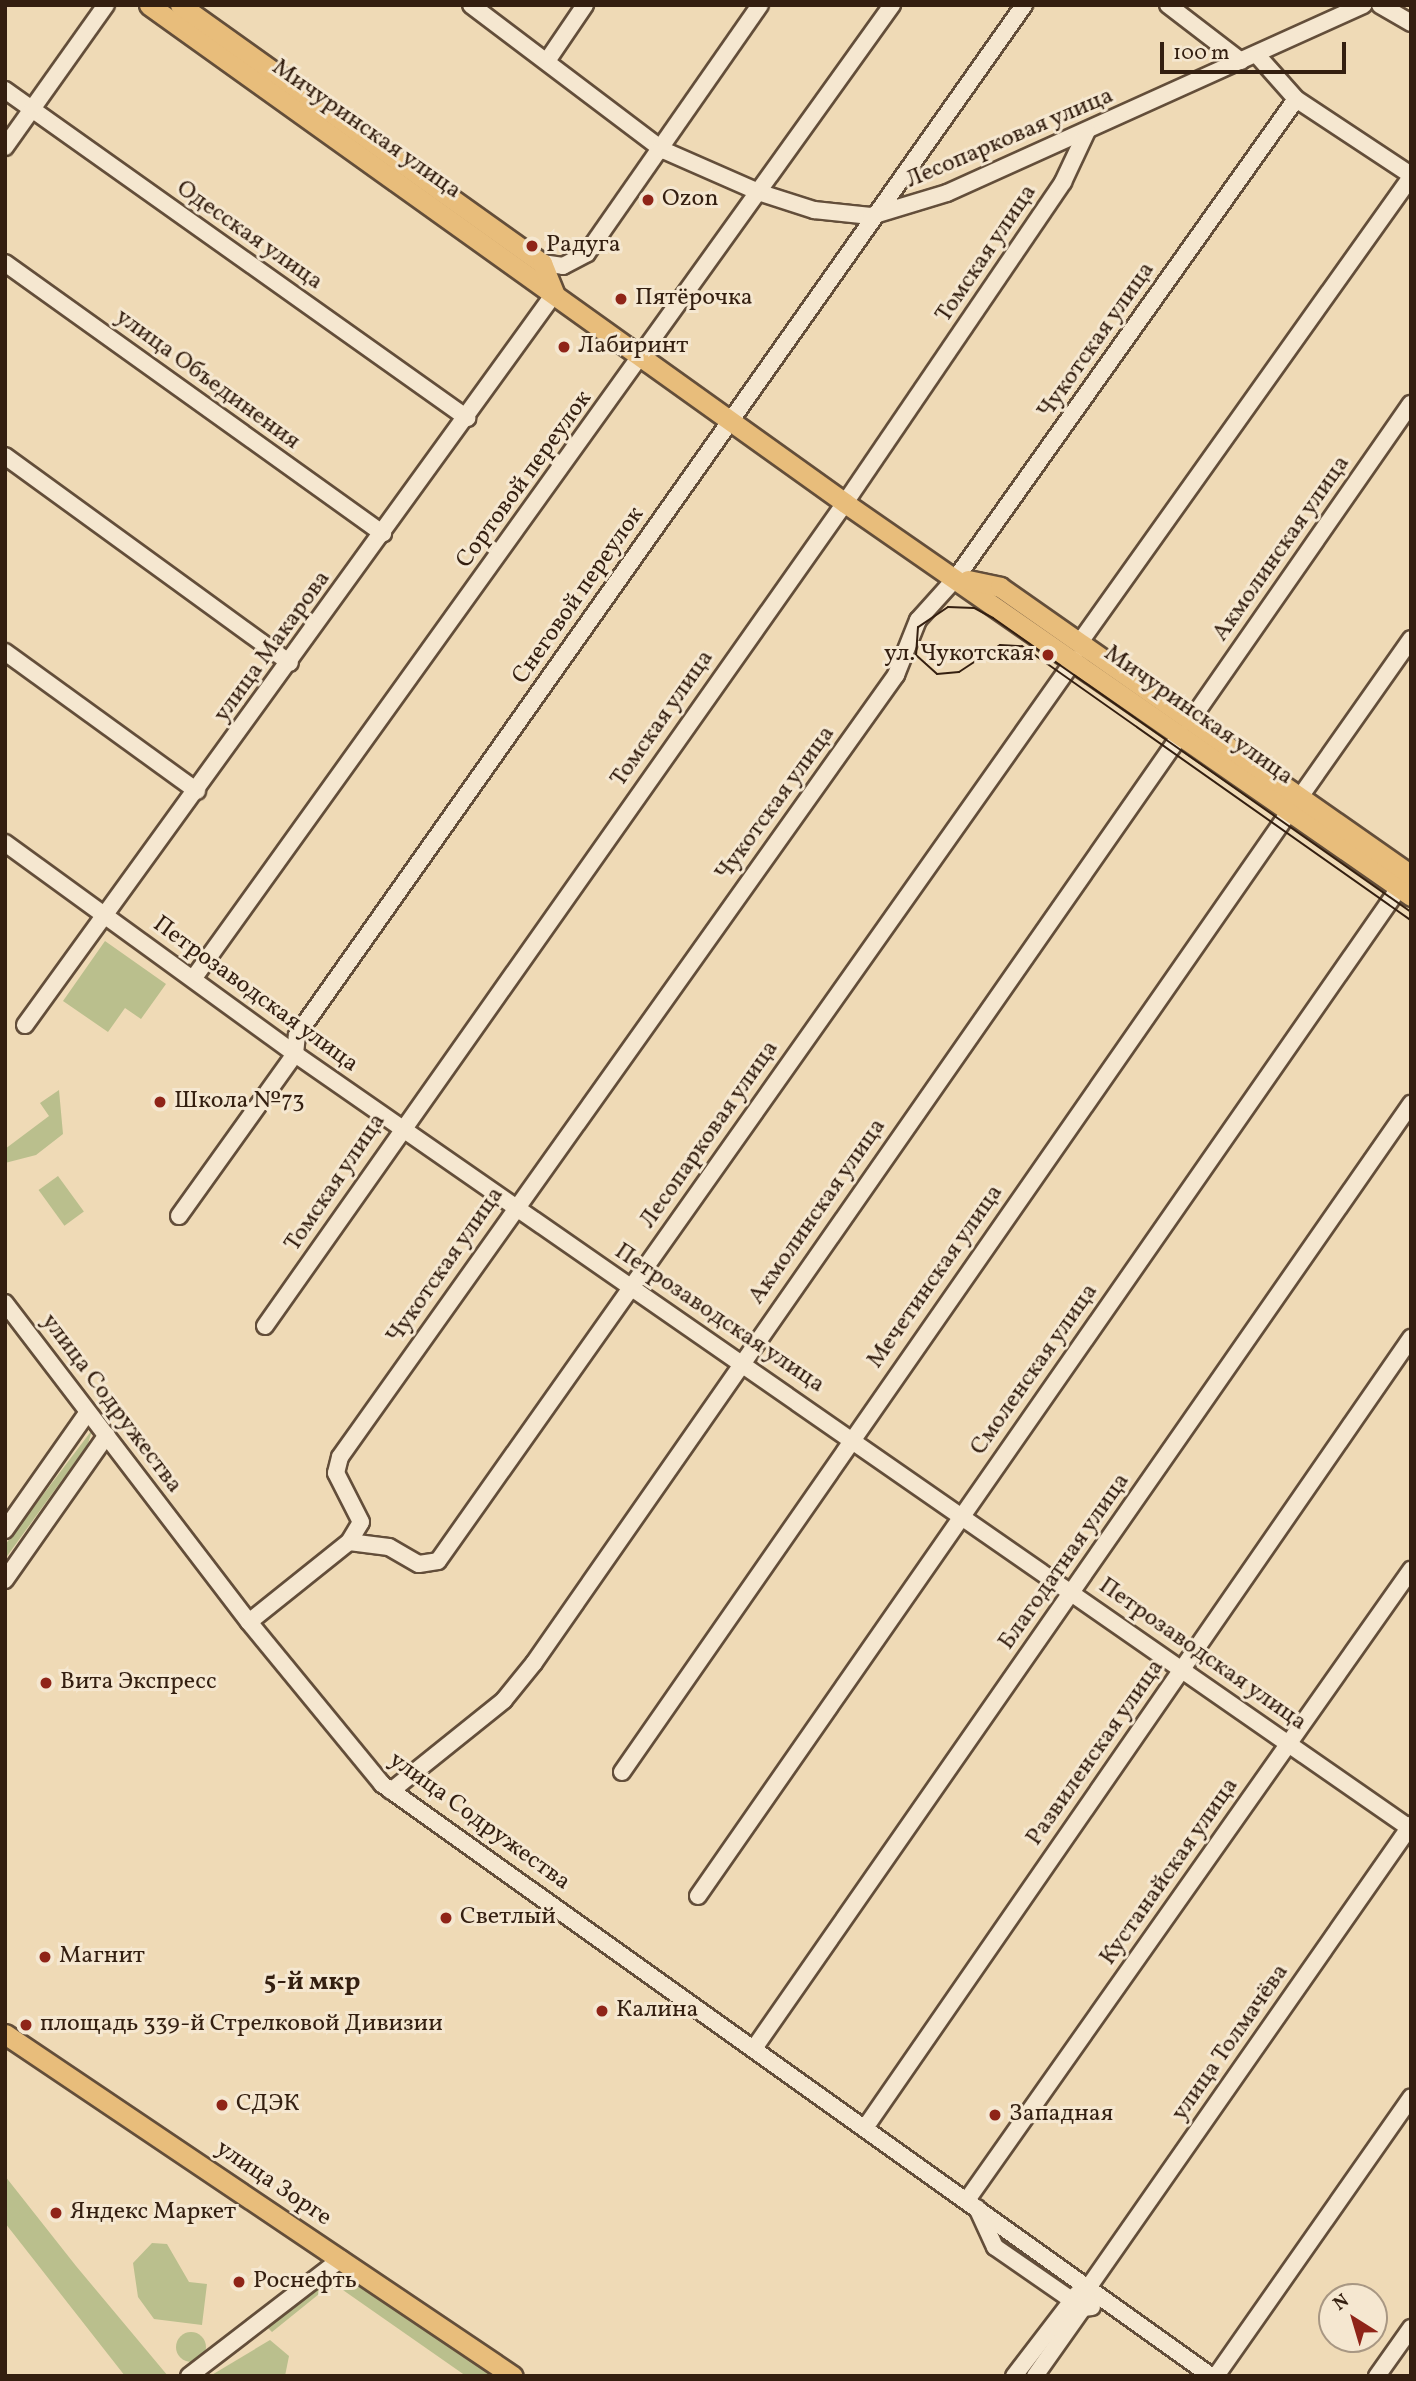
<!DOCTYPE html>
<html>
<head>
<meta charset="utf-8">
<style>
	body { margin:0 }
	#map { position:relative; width:1416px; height:2381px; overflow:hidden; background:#efdab6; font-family:Vollkorn,serif }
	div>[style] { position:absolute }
	.green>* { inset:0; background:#babf8d; transform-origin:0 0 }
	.round { border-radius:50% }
	.roads { filter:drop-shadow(2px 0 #634e3a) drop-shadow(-2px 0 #634e3a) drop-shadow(0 2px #634e3a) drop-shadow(0 -2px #634e3a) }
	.minor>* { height:16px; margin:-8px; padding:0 8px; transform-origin:8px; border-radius:8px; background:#f5e7d0 }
	.major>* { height:19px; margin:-9.5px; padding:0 9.5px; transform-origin:9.5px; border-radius:9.5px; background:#e8bd7b }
	.tram>* { height:2px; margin:-1px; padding:0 1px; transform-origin:1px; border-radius:1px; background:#341f10 }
	.dots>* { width:19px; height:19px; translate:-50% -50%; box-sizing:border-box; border:4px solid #f5e7d0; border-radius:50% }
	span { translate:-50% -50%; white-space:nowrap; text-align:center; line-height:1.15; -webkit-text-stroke:6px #f5e7d0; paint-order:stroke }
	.street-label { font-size:24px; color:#341f10 }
	.poi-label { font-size:24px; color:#341f10 }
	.left { translate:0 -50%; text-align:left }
	.right { translate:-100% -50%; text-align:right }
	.neighbourhood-label { font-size:26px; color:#341f10; font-weight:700 }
	.frame { position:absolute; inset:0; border:7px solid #341f10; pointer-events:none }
	.north { position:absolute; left:1318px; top:2283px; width:70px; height:70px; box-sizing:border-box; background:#f5e7d0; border:2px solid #a89783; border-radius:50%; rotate:323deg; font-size:19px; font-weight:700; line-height:28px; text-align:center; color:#341f10 }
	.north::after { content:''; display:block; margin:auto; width:24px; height:32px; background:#8f2418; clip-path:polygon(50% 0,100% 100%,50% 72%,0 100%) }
	.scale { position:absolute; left:1160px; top:42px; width:186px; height:32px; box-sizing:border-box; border:4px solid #341f10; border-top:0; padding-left:9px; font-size:21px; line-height:24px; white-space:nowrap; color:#341f10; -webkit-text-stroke:5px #f5e7d0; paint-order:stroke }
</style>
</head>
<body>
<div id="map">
	<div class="green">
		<i style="clip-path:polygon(105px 941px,166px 984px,141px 1019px,125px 1008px,108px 1032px,63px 1001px)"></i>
		<i style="clip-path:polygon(59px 1090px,63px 1134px,36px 1155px,5px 1163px,5px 1149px,49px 1116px,40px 1103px)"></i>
		<i style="left:58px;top:1176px;width:44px;height:24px;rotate:54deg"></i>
		<i style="clip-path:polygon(92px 1430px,88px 1444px,5px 1559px,5px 1545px)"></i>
		<i style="clip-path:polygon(5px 2176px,76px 2266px,168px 2376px,125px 2376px,5px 2223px)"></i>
		<i style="clip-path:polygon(152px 2243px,167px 2244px,189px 2282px,207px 2284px,202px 2325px,154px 2319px,138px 2297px,133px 2263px)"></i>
		<i style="clip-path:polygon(341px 2274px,353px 2280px,492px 2376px,466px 2376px,340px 2288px,324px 2290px,272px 2332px,265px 2325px,329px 2275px)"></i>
		<i class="round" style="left:176px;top:2332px;width:30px;height:30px"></i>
		<i style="clip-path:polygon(270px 2340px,289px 2356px,285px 2376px,210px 2376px)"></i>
	</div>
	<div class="roads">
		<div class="minor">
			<i style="left:471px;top:5px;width:241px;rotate:37.1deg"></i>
			<i style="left:663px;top:150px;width:107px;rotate:23.7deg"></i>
			<i style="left:761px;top:193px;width:56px;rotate:17.8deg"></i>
			<i style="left:814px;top:210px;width:57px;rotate:6deg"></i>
			<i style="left:871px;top:216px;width:79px;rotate:-16.8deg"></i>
			<i style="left:947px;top:193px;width:457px;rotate:-24.3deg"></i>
			<i style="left:1168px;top:5px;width:92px;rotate:37.5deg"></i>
			<i style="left:1380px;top:5px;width:36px;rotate:30deg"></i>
			<i style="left:1257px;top:55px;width:59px;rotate:48.4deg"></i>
			<i style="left:1296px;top:99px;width:138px;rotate:33.5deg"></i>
			<i style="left:547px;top:61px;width:68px;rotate:-55.8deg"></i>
			<i style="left:5px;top:90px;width:567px;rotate:35.37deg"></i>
			<i style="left:5px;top:147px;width:174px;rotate:-54.6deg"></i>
			<i style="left:5px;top:263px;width:465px;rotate:35.6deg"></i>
			<i style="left:542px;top:263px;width:21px;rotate:8deg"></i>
			<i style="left:563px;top:266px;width:27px;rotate:-28deg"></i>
			<i style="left:587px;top:253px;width:302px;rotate:-55.1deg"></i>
			<i style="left:5px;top:456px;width:352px;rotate:36deg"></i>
			<i style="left:1080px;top:642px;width:571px;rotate:-54.56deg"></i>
			<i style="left:5px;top:652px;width:237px;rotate:35.9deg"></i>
			<i style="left:1191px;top:720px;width:385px;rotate:-55.2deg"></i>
			<i style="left:1300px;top:797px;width:193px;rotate:-54.9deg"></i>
			<i style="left:5px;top:843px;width:359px;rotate:36deg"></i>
			<i style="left:295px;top:1054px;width:1359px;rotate:34.78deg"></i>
			<i style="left:193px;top:979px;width:1199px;rotate:-54.33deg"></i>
			<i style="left:25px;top:1025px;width:902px;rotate:-54.11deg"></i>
			<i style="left:179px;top:1216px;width:199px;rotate:-54.4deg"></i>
			<i style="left:295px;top:1054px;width:19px;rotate:-84deg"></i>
			<i style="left:297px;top:1035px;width:1261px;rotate:-54.78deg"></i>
			<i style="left:5px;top:1303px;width:402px;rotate:52.6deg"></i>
			<i style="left:249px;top:1622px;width:210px;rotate:50.6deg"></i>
			<i style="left:382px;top:1784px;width:1019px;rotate:35.53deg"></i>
			<i style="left:265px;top:1326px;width:1007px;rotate:-54.83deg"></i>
			<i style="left:845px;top:503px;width:388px;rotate:-55.8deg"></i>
			<i style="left:1063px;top:182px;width:56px;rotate:-64.8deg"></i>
			<i style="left:5px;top:1530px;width:144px;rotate:-54.9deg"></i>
			<i style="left:349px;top:1542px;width:40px;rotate:7.1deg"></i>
			<i style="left:389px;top:1547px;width:34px;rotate:30deg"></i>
			<i style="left:419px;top:1564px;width:19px;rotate:-9deg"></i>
			<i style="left:438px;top:1561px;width:1104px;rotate:-54.77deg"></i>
			<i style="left:5px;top:1580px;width:177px;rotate:-54.9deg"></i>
			<i style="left:249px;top:1622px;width:128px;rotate:-38.7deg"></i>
			<i style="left:349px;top:1542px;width:23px;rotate:-59deg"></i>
			<i style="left:361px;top:1522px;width:55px;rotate:-117deg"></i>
			<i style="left:336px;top:1473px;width:16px;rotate:-76deg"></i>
			<i style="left:340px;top:1457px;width:960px;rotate:-54.59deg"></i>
			<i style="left:896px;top:675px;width:59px;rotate:-68.2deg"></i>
			<i style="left:918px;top:620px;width:57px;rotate:-47.9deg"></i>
			<i style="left:956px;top:578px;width:587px;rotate:-54.63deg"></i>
			<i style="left:622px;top:1772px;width:1170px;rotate:-55.2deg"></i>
			<i style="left:391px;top:1791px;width:145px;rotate:-38.8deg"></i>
			<i style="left:504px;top:1700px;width:48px;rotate:-51deg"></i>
			<i style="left:534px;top:1663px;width:1132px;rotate:-55.14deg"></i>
			<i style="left:698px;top:1896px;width:1240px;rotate:-55.18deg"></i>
			<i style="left:755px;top:2047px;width:1149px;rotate:-55.18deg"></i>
			<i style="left:867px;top:2125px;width:957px;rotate:-55.35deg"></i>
			<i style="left:967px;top:2200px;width:771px;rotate:-54.83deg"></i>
			<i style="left:977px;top:2208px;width:43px;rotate:65.2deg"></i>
			<i style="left:995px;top:2247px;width:107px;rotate:34.7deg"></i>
			<i style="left:1083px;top:2308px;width:9px;rotate:-6deg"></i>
			<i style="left:189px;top:2376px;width:192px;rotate:-37.6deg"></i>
			<i style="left:1014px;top:2376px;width:103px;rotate:-52.5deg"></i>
			<i style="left:1035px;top:2376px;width:83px;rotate:-54.8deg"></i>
			<i style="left:1083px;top:2308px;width:21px;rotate:-76deg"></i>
			<i style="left:1088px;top:2288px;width:565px;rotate:-55.1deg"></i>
			<i style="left:1216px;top:2376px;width:340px;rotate:-55deg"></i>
			<i style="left:1377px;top:2376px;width:59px;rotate:-54.7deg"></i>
		</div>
		<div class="major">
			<i style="left:149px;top:5px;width:856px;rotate:35.58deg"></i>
			<i style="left:845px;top:503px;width:689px;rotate:34.77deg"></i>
			<i style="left:180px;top:5px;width:445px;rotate:35.5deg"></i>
			<i style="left:542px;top:263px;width:32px;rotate:68deg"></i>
			<i style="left:968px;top:580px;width:33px;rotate:12deg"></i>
			<i style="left:1000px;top:587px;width:502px;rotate:35.02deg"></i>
			<i style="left:5px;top:2034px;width:612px;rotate:33.95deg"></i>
		</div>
	</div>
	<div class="tram">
		<i style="left:1411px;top:912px;width:511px;rotate:-144.88deg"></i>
		<i style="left:993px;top:618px;width:21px;rotate:-152deg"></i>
		<i style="left:974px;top:608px;width:26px;rotate:-178deg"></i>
		<i style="left:948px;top:607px;width:36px;rotate:146deg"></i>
		<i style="left:918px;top:627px;width:28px;rotate:94deg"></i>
		<i style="left:916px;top:655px;width:28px;rotate:42deg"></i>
		<i style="left:937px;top:674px;width:22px;rotate:-5deg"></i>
		<i style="left:959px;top:672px;width:49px;rotate:-33.4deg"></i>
		<i style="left:1000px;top:645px;width:22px;rotate:3deg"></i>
		<i style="left:1022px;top:646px;width:476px;rotate:35.2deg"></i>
	</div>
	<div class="dots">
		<i style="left:648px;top:200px;background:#8f2418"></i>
		<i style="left:532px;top:246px;background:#8f2418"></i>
		<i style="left:621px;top:299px;background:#8f2418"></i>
		<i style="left:564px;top:347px;background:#8f2418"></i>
		<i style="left:1048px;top:655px;background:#8f2418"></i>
		<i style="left:160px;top:1102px;background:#8f2418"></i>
		<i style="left:46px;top:1683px;background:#8f2418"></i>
		<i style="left:446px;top:1918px;background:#8f2418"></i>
		<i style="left:45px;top:1957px;background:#8f2418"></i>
		<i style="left:602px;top:2011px;background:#8f2418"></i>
		<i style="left:26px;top:2025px;background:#8f2418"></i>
		<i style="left:222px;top:2105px;background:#8f2418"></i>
		<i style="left:995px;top:2115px;background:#8f2418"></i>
		<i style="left:56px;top:2213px;background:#8f2418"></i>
		<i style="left:239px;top:2282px;background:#8f2418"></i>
	</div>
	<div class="street-label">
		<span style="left:366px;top:130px;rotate:35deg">Мичуринская улица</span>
		<span style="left:1010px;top:139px;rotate:-23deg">Лесопарковая улица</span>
		<span style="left:249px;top:236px;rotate:35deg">Одесская улица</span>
		<span style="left:987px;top:254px;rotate:-56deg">Томская улица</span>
		<span style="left:1097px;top:341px;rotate:-55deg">Чукотская улица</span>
		<span style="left:207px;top:380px;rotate:36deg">улица Объединения</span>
		<span style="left:525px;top:480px;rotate:-54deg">Сортовой переулок</span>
		<span style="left:1282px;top:549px;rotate:-55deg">Акмолинская улица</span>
		<span style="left:579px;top:596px;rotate:-55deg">Снеговой переулок</span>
		<span style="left:273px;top:647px;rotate:-54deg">улица Макарова</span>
		<span style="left:1198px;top:716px;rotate:35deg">Мичуринская улица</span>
		<span style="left:663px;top:719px;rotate:-55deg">Томская улица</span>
		<span style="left:776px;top:804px;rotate:-54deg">Чукотская улица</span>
		<span style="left:255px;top:995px;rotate:36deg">Петрозаводская улица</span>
		<span style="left:710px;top:1135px;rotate:-55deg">Лесопарковая улица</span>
		<span style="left:336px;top:1183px;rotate:-56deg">Томская улица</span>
		<span style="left:818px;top:1212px;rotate:-55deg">Акмолинская улица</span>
		<span style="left:446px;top:1266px;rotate:-55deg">Чукотская улица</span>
		<span style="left:936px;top:1277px;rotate:-55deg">Мечетинская улица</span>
		<span style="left:719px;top:1319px;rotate:34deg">Петрозаводская улица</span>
		<span style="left:1035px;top:1370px;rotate:-55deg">Смоленская улица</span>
		<span style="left:111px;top:1404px;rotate:53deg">улица Содружества</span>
		<span style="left:1065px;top:1562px;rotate:-55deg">Благодатная улица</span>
		<span style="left:1202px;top:1655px;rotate:35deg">Петрозаводская улица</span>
		<span style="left:1096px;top:1753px;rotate:-55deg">Развиленская улица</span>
		<span style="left:479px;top:1822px;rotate:36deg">улица Содружества</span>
		<span style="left:1170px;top:1872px;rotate:-55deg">Кустанайская улица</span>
		<span style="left:1231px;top:2043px;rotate:-55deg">улица Толмачёва</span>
		<span style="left:273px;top:2184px;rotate:34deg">улица Зорге</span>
	</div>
	<div class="poi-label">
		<span class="left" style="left:662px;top:200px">Ozon</span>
		<span class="left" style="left:546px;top:246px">Радуга</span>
		<span class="left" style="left:635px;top:299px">Пятёрочка</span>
		<span class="left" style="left:578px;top:347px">Лабиринт</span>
		<span class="right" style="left:1034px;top:655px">ул. Чукотская</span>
		<span class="left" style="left:174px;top:1102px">Школа №73</span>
		<span class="left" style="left:60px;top:1683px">Вита Экспресс</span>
		<span class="left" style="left:460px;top:1918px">Светлый</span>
		<span class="left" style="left:59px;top:1957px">Магнит</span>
		<span class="left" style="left:616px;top:2011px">Калина</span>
		<span class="left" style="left:40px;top:2025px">площадь 339-й Стрелковой Дивизии</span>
		<span class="left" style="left:236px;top:2105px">СДЭК</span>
		<span class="left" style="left:1009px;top:2115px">Западная</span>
		<span class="left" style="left:70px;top:2213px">Яндекс Маркет</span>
		<span class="left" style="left:253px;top:2282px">Роснефть</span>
	</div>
	<div class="neighbourhood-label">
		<span style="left:312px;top:1983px">5-й мкр</span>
	</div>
	<div class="frame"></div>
	<div class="north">N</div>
	<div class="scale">100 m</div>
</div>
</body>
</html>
